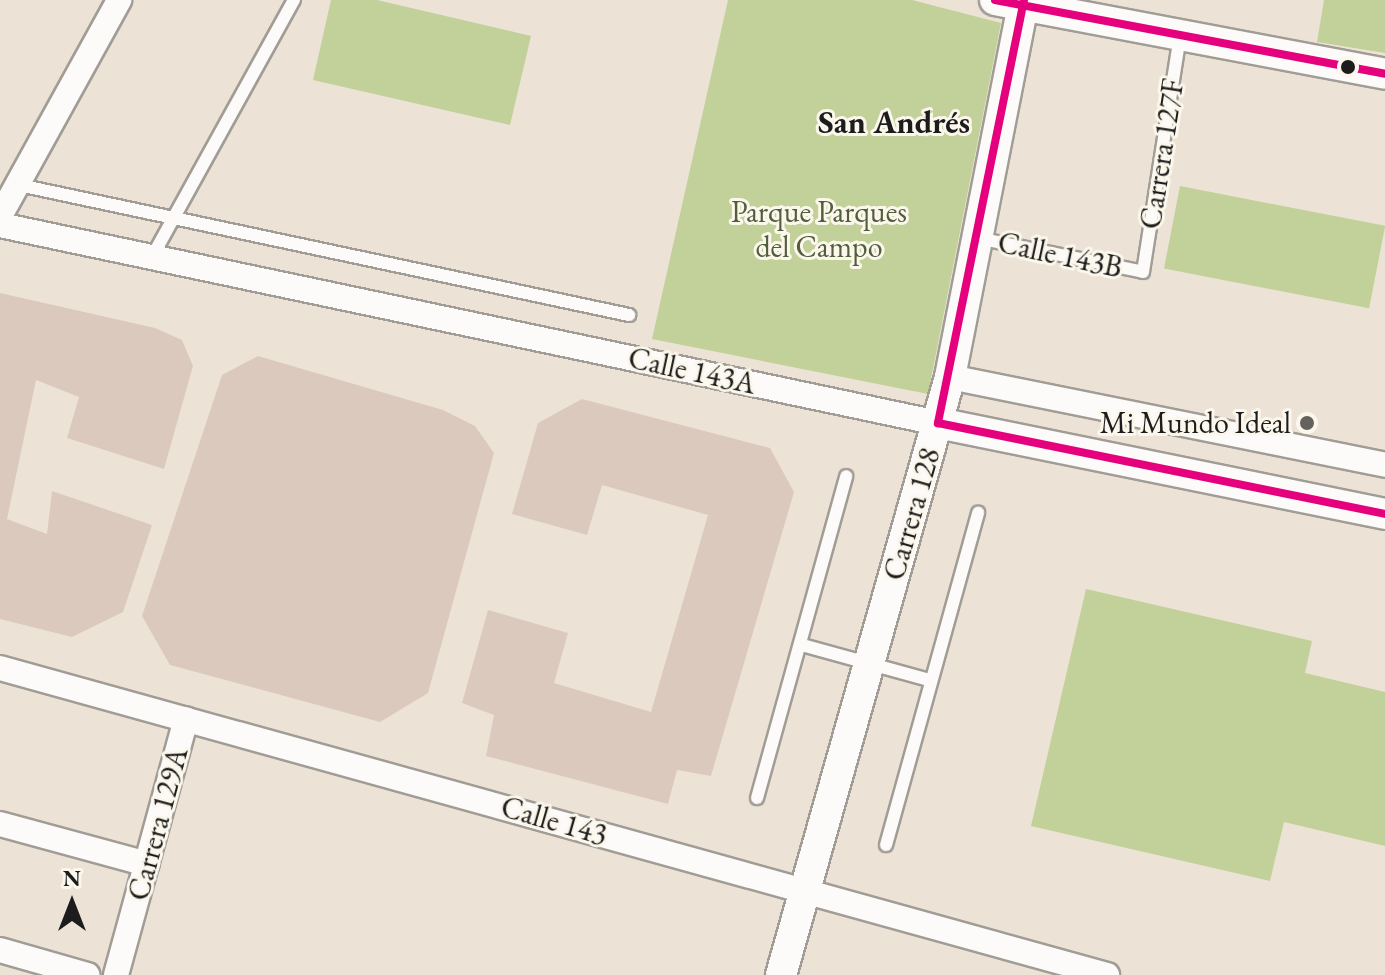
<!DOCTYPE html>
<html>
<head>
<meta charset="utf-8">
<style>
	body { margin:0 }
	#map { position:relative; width:1385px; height:975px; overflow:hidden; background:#ece3d6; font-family:"EB Garamond",serif }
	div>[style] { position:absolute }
	.green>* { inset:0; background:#c2d09a; transform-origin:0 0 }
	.building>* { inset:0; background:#dcc9be }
	.roads { filter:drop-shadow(2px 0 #a19c95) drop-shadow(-2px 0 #a19c95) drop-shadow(0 2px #a19c95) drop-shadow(0 -2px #a19c95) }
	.service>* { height:12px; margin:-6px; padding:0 6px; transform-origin:6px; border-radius:6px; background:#fcfbf9 }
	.minor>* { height:24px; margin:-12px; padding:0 12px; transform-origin:12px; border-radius:12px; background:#fcfbf9 }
	.tertiary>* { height:30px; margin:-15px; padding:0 15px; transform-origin:15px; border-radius:15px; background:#fcfbf9 }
	.bus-1>* { height:8px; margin:-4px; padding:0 4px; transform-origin:4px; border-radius:4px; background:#e5007d }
	.dots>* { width:22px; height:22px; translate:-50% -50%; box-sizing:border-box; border:4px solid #fbf7ec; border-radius:50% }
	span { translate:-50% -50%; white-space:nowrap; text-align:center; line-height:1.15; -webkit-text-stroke:6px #fbf7ec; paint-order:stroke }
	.street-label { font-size:30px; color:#1c1c1c }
	.park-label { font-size:30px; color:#515e3b }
	.poi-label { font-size:30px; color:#1c1c1c }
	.right { translate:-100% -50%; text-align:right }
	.neighbourhood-label { font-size:32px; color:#1c1c1c; font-weight:700 }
	.north { position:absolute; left:32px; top:863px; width:80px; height:80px; -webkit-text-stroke:6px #fbf7ec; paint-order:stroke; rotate:0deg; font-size:22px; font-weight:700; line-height:32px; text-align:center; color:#1c1c1c }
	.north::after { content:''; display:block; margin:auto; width:28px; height:36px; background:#1c1c1c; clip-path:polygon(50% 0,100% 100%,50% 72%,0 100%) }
</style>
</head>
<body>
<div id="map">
	<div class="green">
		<i style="clip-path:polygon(331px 0,377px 0,531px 36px,510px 125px,313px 80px)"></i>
		<i style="clip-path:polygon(728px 0,912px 0,1001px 23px,928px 394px,652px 339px)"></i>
		<i style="clip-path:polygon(1324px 0,1385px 0,1385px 53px,1317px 42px)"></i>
		<i style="left:1180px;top:186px;width:209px;height:84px;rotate:11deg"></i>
		<i style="clip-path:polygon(1086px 589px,1312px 641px,1305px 673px,1385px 692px,1385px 846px,1284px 822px,1270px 881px,1031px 826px)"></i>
	</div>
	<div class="building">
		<i style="clip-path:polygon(0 293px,155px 328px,182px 340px,193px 366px,164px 469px,67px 438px,79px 397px,36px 380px,7px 519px,47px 534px,52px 491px,152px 525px,123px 612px,72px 637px,0 619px)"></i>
		<i style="clip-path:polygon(258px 356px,443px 410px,475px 426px,494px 453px,428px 693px,380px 722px,170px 665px,142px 616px,222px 375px)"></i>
		<i style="clip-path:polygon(582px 399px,770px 448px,794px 492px,711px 776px,677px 770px,668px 804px,486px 756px,494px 715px,462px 703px,488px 610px,568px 633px,554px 683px,651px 712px,708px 515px,602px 485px,587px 535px,512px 514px,538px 423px)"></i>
	</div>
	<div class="roads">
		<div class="service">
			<i style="left:19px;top:185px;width:624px;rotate:12.03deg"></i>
			<i style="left:978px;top:238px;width:168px;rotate:11.6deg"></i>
			<i style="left:1143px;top:272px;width:239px;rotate:-81.1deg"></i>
			<i style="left:152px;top:257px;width:294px;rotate:-61.1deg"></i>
			<i style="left:802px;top:645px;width:132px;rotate:15.4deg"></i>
			<i style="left:757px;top:798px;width:334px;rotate:-74.5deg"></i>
			<i style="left:886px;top:845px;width:345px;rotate:-74.5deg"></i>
		</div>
		<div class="minor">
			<i style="left:0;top:216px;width:247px;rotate:-61.1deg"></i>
			<i style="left:0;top:225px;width:959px;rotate:11.92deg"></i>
			<i style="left:950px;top:377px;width:444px;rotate:11.4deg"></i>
			<i style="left:0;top:668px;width:1149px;rotate:15.5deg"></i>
			<i style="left:0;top:824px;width:152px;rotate:15.2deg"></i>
			<i style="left:0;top:950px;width:91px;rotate:16deg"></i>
			<i style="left:116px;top:975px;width:265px;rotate:-74.7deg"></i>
		</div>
		<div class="tertiary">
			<i style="left:995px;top:0;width:397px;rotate:10.7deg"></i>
			<i style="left:938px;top:423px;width:456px;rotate:11.5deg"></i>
			<i style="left:781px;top:975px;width:621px;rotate:-74.22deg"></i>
			<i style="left:950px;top:377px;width:384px;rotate:-78.9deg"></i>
		</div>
	</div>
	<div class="bus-1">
		<i style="left:995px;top:0;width:397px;rotate:10.7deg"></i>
		<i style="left:1024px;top:0;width:432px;rotate:101.5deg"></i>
		<i style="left:938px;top:423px;width:456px;rotate:11.5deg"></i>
	</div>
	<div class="dots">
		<i style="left:1348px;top:67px;background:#1c1c1c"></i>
		<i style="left:1307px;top:423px;background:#65625d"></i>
	</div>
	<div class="street-label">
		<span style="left:1162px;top:154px;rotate:-81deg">Carrera 127F</span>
		<span style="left:1060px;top:255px;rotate:12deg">Calle 143B</span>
		<span style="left:692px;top:371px;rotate:12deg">Calle 143A</span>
		<span style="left:912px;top:514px;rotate:-74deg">Carrera 128</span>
		<span style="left:554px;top:821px;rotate:16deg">Calle 143</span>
		<span style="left:158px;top:824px;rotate:-75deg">Carrera 129A</span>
	</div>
	<div class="park-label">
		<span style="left:819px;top:229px">Parque Parques<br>del Campo</span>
	</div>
	<div class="poi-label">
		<span class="right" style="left:1291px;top:423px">Mi Mundo Ideal</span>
	</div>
	<div class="neighbourhood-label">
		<span style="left:894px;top:122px">San Andrés</span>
	</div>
	<div class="north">N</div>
</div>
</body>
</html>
